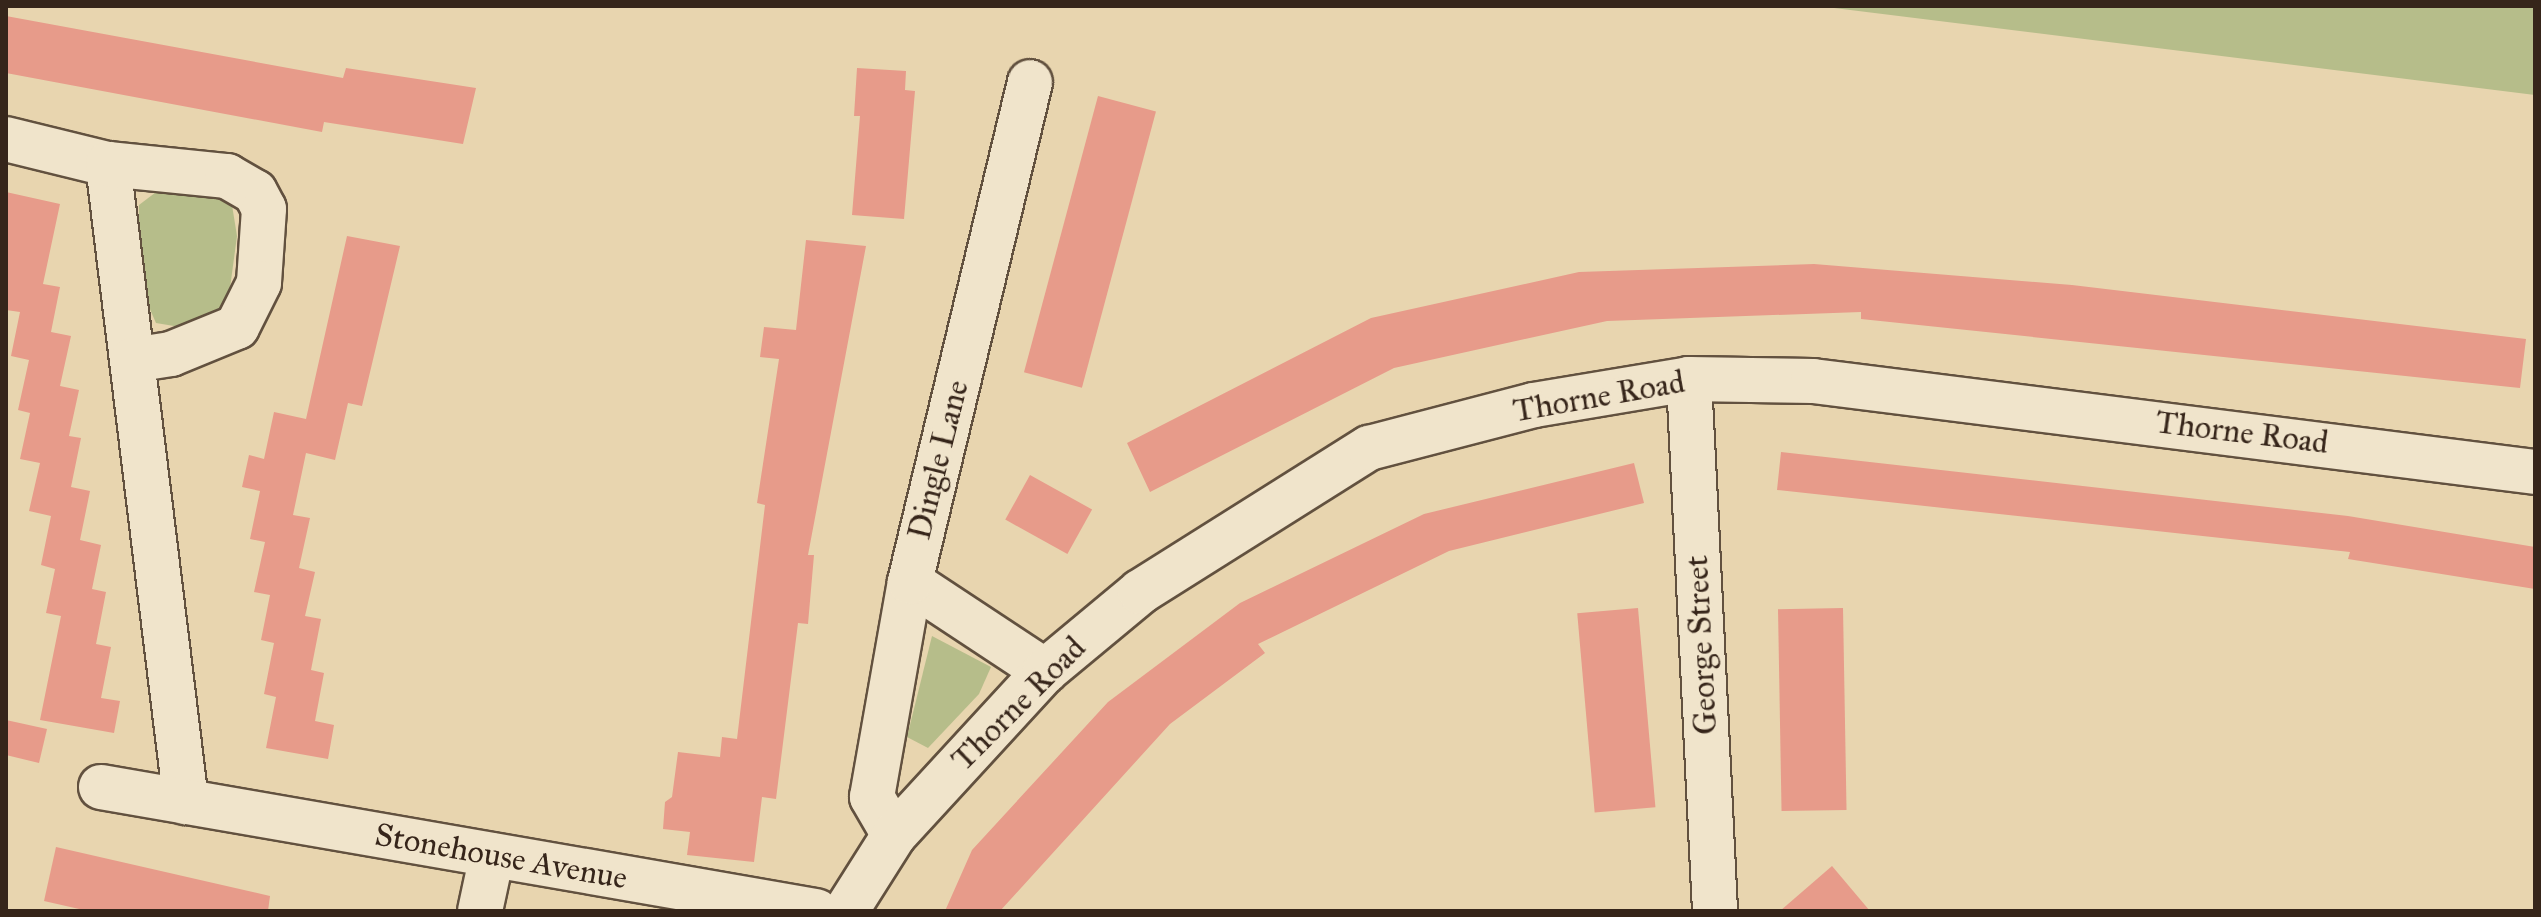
<!DOCTYPE html>
<html>
<head>
<meta charset="utf-8">
<style>
	body { margin:0 }
	#map { position:relative; width:2541px; height:917px; overflow:hidden; background:#e8d5af; font-family:"IM FELL Great Primer",serif }
	div>[style] { position:absolute }
	.green>* { inset:0; background:#b6bd8a }
	.building>* { inset:0; background:#e79b8a; transform-origin:0 0 }
	.roads { filter:drop-shadow(2px 0 #62513f) drop-shadow(-2px 0 #62513f) drop-shadow(0 2px #62513f) drop-shadow(0 -2px #62513f) }
	.minor>* { height:44px; margin:-22px; padding:0 22px; transform-origin:22px; border-radius:22px; background:#f0e4cb }
	span { translate:-50% -50%; white-space:nowrap; text-align:center; line-height:1.15; -webkit-text-stroke:6px #f0e4cb; paint-order:stroke }
	.street-label { font-size:32px; color:#36251a }
	.frame { position:absolute; inset:0; border:8px solid #36251a; pointer-events:none }
</style>
</head>
<body>
<div id="map">
	<div class="green">
		<i style="clip-path:polygon(1818px 6px,2535px 6px,2535px 95px)"></i>
		<i style="clip-path:polygon(164px 186px,202px 186px,232px 205px,237px 236px,228px 303px,210px 323px,192px 329px,156px 323px,138px 282px,139px 205px)"></i>
		<i style="clip-path:polygon(932px 636px,991px 667px,979px 694px,928px 748px,907px 737px)"></i>
	</div>
	<div class="building">
		<i style="clip-path:polygon(6px 16px,343px 78px,346px 68px,476px 88px,463px 144px,324px 122px,322px 132px,6px 73px)"></i>
		<i style="clip-path:polygon(857px 68px,906px 71px,905px 90px,915px 91px,904px 219px,852px 215px,860px 116px,854px 116px)"></i>
		<i style="left:1098px;top:96px;width:60px;height:286px;rotate:15deg"></i>
		<i style="clip-path:polygon(6px 192px,60px 204px,43px 284px,60px 287px,51px 332px,71px 336px,60px 386px,79px 390px,69px 436px,81px 438px,71px 487px,90px 491px,80px 540px,101px 545px,92px 589px,106px 592px,96px 644px,111px 647px,101px 698px,120px 701px,114px 733px,40px 720px,61px 616px,46px 613px,55px 569px,41px 565px,51px 516px,29px 511px,40px 463px,20px 459px,30px 413px,18px 410px,29px 360px,11px 356px,20px 312px,6px 310px)"></i>
		<i style="clip-path:polygon(347px 236px,400px 246px,362px 406px,348px 403px,335px 460px,306px 453px,293px 515px,310px 518px,299px 568px,315px 572px,305px 616px,321px 619px,311px 670px,324px 673px,315px 721px,334px 725px,328px 759px,266px 748px,276px 697px,264px 694px,274px 643px,261px 640px,270px 595px,254px 592px,265px 542px,250px 539px,260px 491px,242px 487px,249px 455px,264px 459px,274px 412px,306px 419px)"></i>
		<i style="clip-path:polygon(806px 240px,866px 246px,808px 555px,814px 555px,808px 624px,798px 623px,776px 799px,762px 797px,754px 862px,687px 855px,690px 832px,663px 829px,665px 802px,672px 797px,678px 752px,720px 757px,722px 737px,737px 739px,765px 505px,757px 503px,779px 359px,760px 357px,764px 327px,796px 330px)"></i>
		<i style="clip-path:polygon(1814px 264px,2072px 285px,2526px 339px,2520px 388px,1861px 319px,1861px 312px,1607px 321px,1394px 368px,1150px 492px,1127px 443px,1371px 318px,1579px 272px)"></i>
		<i style="clip-path:polygon(1781px 452px,2348px 516px,2535px 547px,2535px 589px,2348px 559px,2350px 552px,1777px 490px)"></i>
		<i style="clip-path:polygon(1634px 463px,1644px 503px,1449px 551px,1258px 644px,1265px 653px,1170px 724px,1000px 911px,945px 911px,972px 850px,1108px 702px,1240px 603px,1424px 514px)"></i>
		<i style="left:1030px;top:475px;width:71px;height:51px;rotate:29deg"></i>
		<i style="left:1638px;top:608px;width:200px;height:61px;rotate:85deg"></i>
		<i style="left:1843px;top:608px;width:202px;height:65px;rotate:89deg"></i>
		<i style="clip-path:polygon(6px 720px,47px 729px,39px 763px,6px 755px)"></i>
		<i style="clip-path:polygon(56px 847px,270px 896px,268px 911px,88px 911px,44px 901px)"></i>
		<i style="clip-path:polygon(1832px 866px,1870px 911px,1780px 911px)"></i>
	</div>
	<div class="roads">
		<div class="minor">
			<i style="left:6px;top:139px;width:105px;rotate:13.8deg"></i>
			<i style="left:108px;top:164px;width:643px;rotate:83.03deg"></i>
			<i style="left:108px;top:164px;width:120px;rotate:5.8deg"></i>
			<i style="left:227px;top:176px;width:32px;rotate:30deg"></i>
			<i style="left:255px;top:192px;width:19px;rotate:62deg"></i>
			<i style="left:264px;top:209px;width:74px;rotate:93.9deg"></i>
			<i style="left:259px;top:283px;width:49px;rotate:116.6deg"></i>
			<i style="left:237px;top:327px;width:71px;rotate:157.8deg"></i>
			<i style="left:171px;top:354px;width:39px;rotate:171deg"></i>
			<i style="left:1689px;top:379px;width:533px;rotate:87.2deg"></i>
			<i style="left:910px;top:582px;width:162px;rotate:33.4deg"></i>
			<i style="left:101px;top:787px;width:726px;rotate:9.84deg"></i>
			<i style="left:894px;top:835px;width:44px;rotate:-120.1deg"></i>
			<i style="left:872px;top:797px;width:218px;rotate:-80deg"></i>
			<i style="left:910px;top:582px;width:514px;rotate:-76.5deg"></i>
			<i style="left:480px;top:911px;width:57px;rotate:-77.9deg"></i>
			<i style="left:846px;top:911px;width:90px;rotate:-57.7deg"></i>
			<i style="left:894px;top:835px;width:223px;rotate:-47.4deg"></i>
			<i style="left:1045px;top:671px;width:124px;rotate:-39.7deg"></i>
			<i style="left:1140px;top:592px;width:271px;rotate:-32.2deg"></i>
			<i style="left:1369px;top:448px;width:171px;rotate:-14.6deg"></i>
			<i style="left:1534px;top:405px;width:157px;rotate:-9.5deg"></i>
			<i style="left:1689px;top:379px;width:124px;rotate:0.9deg"></i>
			<i style="left:1813px;top:381px;width:728px;rotate:7.18deg"></i>
		</div>
	</div>
	<div class="street-label">
		<span style="left:1599px;top:397px;rotate:-10deg">Thorne Road</span>
		<span style="left:2242px;top:433px;rotate:7deg">Thorne Road</span>
		<span style="left:939px;top:460px;rotate:-76deg">Dingle Lane</span>
		<span style="left:1702px;top:645px;rotate:-93deg">George Street</span>
		<span style="left:1019px;top:704px;rotate:-45deg">Thorne Road</span>
		<span style="left:501px;top:857px;rotate:10deg">Stonehouse Avenue</span>
	</div>
	<div class="frame"></div>
</div>
</body>
</html>
